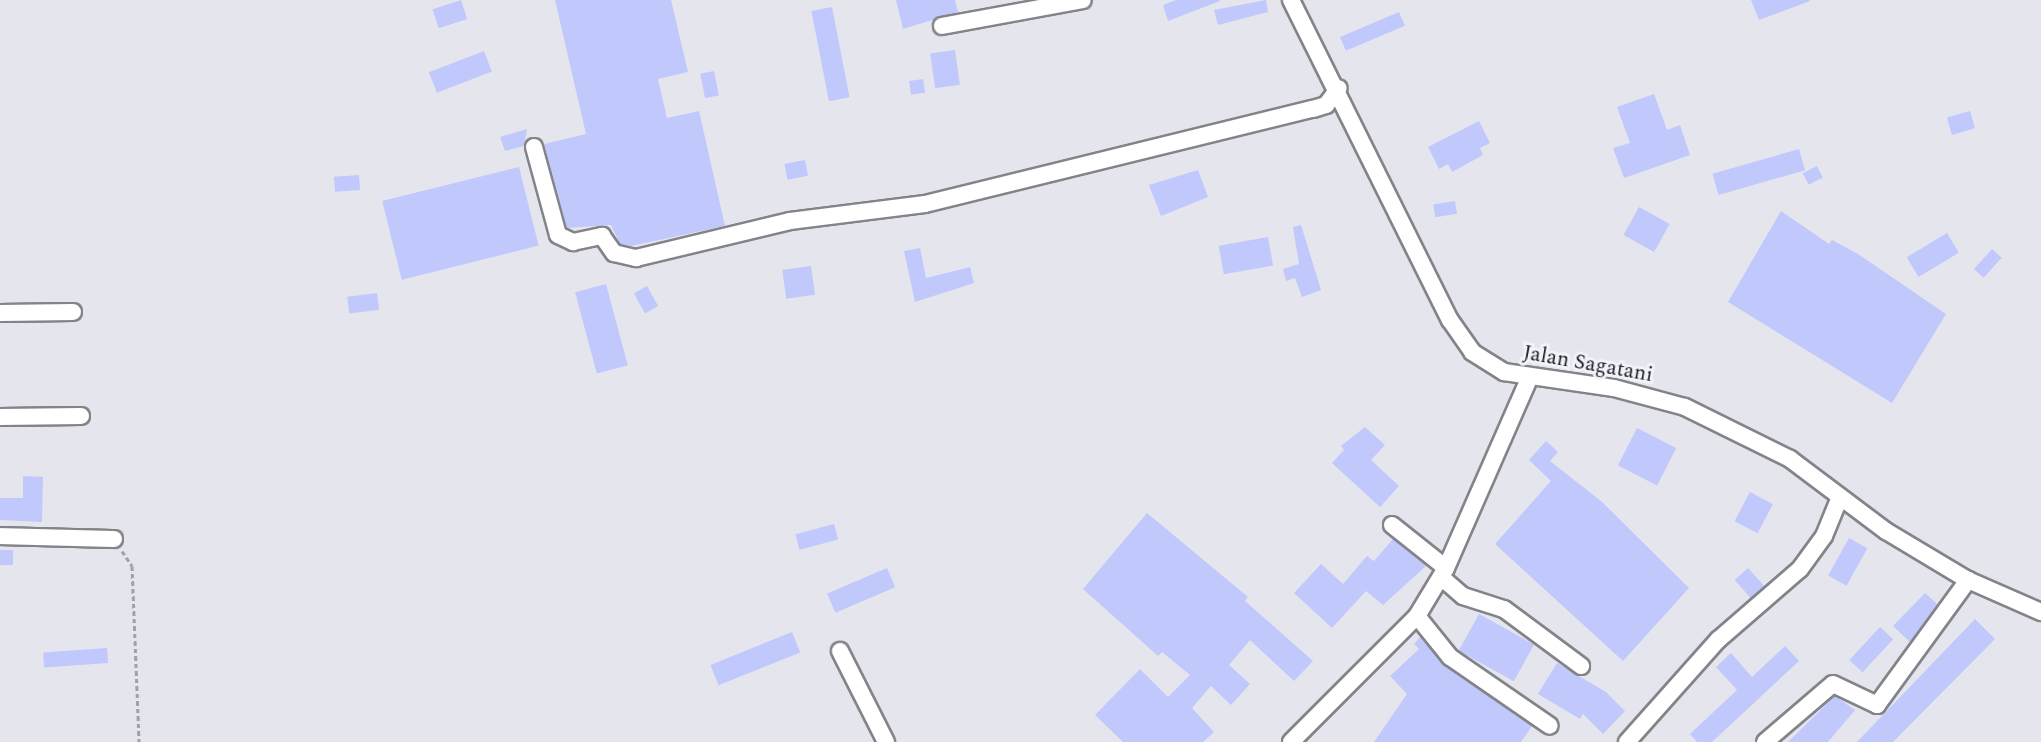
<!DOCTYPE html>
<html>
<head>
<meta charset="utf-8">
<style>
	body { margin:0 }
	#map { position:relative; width:2041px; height:742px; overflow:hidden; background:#e5e6ed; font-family:Spectral,serif }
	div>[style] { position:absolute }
	.building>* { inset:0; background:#c0c8fc; transform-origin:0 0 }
	.path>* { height:3px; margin-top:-1.5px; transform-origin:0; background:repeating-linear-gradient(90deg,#a0a1a7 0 4.5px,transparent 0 7.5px) }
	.roads { filter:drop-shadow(2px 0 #83848a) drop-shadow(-2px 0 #83848a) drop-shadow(0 2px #83848a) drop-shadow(0 -2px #83848a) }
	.minor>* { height:16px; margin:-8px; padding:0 8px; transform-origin:8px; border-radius:8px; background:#fff }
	span { translate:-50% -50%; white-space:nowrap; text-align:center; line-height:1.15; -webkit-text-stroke:6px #f2f3fa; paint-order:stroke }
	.street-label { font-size:21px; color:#1c1c1f }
</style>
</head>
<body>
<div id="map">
	<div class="building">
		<i style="left:461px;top:0;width:20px;height:30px;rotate:72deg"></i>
		<i style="clip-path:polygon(555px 0,671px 0,688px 72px,658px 79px,667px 118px,699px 111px,725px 226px,631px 246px,620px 244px,611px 225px,567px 228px,544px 144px,586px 134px)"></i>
		<i style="clip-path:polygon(896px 0,955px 0,958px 12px,903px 29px)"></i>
		<i style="clip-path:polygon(1176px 0,1220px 0,1220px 1px,1168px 21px,1163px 5px)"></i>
		<i style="clip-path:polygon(1266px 0,1268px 12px,1218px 25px,1214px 10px)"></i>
		<i style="clip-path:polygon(1751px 0,1809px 0,1810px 1px,1759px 20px)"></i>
		<i style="left:832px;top:7px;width:92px;height:21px;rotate:79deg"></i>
		<i style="left:1399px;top:12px;width:15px;height:64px;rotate:67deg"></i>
		<i style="left:955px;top:50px;width:35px;height:25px;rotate:82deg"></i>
		<i style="left:484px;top:51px;width:22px;height:59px;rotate:69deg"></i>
		<i style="left:714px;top:71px;width:25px;height:14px;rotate:79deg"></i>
		<i style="left:923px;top:79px;width:14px;height:14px;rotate:82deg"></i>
		<i style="clip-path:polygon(1654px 94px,1667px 130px,1680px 125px,1690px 155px,1624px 178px,1613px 148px,1630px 143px,1617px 107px)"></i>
		<i style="left:1970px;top:111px;width:18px;height:24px;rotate:74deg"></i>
		<i style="clip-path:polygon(1479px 121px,1490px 143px,1480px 148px,1483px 155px,1452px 172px,1448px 164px,1439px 169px,1428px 147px)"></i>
		<i style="clip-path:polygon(527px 129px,524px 146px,505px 151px,500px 137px)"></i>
		<i style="left:1799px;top:149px;width:22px;height:90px;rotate:74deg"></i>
		<i style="left:805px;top:160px;width:16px;height:21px;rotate:79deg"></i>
		<i style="left:1817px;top:166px;width:13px;height:16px;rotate:63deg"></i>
		<i style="left:519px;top:167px;width:81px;height:141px;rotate:76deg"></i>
		<i style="clip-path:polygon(1198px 170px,1208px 197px,1161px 216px,1149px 185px)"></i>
		<i style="left:359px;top:175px;width:15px;height:25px;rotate:86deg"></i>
		<i style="left:1455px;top:201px;width:13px;height:22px;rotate:81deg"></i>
		<i style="left:1639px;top:207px;width:35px;height:32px;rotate:29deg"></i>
		<i style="clip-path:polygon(1781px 211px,1829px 244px,1832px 240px,1858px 254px,1946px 314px,1892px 403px,1728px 302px)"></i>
		<i style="clip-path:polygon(1301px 225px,1321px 290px,1302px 297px,1295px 278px,1286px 281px,1283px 269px,1299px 264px,1293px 227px)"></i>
		<i style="left:1947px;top:233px;width:23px;height:47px;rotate:59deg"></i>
		<i style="left:1268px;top:237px;width:29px;height:50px;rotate:80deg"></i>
		<i style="clip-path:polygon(920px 248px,926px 278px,970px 267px,974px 283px,915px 302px,904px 251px)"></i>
		<i style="left:1992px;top:249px;width:13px;height:27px;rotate:42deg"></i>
		<i style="left:811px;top:266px;width:29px;height:29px;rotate:82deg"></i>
		<i style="left:606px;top:284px;width:84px;height:32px;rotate:75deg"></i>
		<i style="left:647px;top:286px;width:23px;height:15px;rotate:61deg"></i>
		<i style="left:377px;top:293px;width:17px;height:30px;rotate:83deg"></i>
		<i style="clip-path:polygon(1365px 427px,1385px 445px,1371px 460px,1399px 486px,1380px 507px,1332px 463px,1344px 450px,1341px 446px)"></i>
		<i style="left:1637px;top:428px;width:44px;height:42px;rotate:27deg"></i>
		<i style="clip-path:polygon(1546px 441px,1558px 452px,1550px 461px,1601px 501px,1689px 588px,1623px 661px,1495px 544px,1551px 481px,1529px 460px)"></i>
		<i style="clip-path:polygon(23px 476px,43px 477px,42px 522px,0 520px,0 498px,23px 498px)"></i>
		<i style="left:1750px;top:492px;width:26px;height:33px;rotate:28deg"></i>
		<i style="clip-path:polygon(1147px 513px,1248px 597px,1245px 601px,1313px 661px,1294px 681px,1250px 640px,1229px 665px,1250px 684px,1231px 705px,1211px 686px,1192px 708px,1214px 732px,1203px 742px,1123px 742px,1095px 715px,1140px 669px,1168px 697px,1190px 675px,1162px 652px,1158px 656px,1083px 589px)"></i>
		<i style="left:834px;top:524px;width:16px;height:40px;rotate:75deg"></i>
		<i style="left:1849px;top:538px;width:21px;height:43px;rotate:29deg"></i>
		<i style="clip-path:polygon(1393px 539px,1426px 566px,1383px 605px,1366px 591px,1332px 628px,1294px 593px,1321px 564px,1343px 584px,1367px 556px,1374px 561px)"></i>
		<i style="left:0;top:550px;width:13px;height:15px"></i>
		<i style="left:887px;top:568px;width:21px;height:65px;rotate:67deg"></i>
		<i style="left:1748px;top:568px;width:24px;height:18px;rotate:48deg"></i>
		<i style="clip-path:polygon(1925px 593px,1937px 604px,1910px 642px,1893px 626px)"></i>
		<i style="left:1479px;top:614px;width:63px;height:42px;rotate:29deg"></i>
		<i style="clip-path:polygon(1975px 619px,1995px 639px,1893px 742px,1857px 742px)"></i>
		<i style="left:1880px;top:627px;width:18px;height:45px;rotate:43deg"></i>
		<i style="left:792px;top:632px;width:22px;height:88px;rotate:68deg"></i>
		<i style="clip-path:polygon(1420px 637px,1444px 665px,1532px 726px,1521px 742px,1374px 742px,1407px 694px,1390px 676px,1419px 649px,1414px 644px)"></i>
		<i style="clip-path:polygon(1785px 646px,1799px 661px,1712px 742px,1697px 742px,1690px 734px,1737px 690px,1716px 667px,1731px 653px,1752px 677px)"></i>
		<i style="left:107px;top:648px;width:15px;height:64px;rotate:86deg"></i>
		<i style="clip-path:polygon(1557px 663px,1606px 692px,1625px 711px,1603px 734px,1583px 714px,1580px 719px,1538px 694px)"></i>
		<i style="clip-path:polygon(1835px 696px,1855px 710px,1828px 742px,1788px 742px)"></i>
	</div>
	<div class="path">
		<i style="left:122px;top:551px;width:18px;rotate:56deg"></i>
		<i style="left:132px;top:566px;width:176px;rotate:87.7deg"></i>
	</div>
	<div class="roads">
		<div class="minor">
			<i style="left:1291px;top:0;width:357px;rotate:63.6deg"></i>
			<i style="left:1450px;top:320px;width:39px;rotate:55deg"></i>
			<i style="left:1472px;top:352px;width:38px;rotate:32deg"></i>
			<i style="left:1504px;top:372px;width:111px;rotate:8.3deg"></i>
			<i style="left:1614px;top:388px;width:73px;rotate:15deg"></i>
			<i style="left:1685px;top:407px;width:117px;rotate:26.3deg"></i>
			<i style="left:1790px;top:459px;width:120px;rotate:36.9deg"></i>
			<i style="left:1886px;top:531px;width:96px;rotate:30.9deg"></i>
			<i style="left:1968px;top:580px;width:80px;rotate:23.7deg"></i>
			<i style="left:942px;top:26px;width:143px;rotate:-10.4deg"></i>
			<i style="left:534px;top:147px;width:91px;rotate:74.7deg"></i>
			<i style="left:558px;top:235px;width:17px;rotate:25deg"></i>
			<i style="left:573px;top:242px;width:30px;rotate:-12deg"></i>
			<i style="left:602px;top:236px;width:21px;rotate:55deg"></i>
			<i style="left:614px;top:253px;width:23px;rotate:13deg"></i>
			<i style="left:636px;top:258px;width:158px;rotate:-13.5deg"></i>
			<i style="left:790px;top:221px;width:136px;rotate:-7.2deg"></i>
			<i style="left:925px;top:204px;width:399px;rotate:-13.8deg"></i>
			<i style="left:1313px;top:109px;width:14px;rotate:-17deg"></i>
			<i style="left:1326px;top:105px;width:21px;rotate:-53deg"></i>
			<i style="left:0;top:313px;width:73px;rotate:-0.8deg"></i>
			<i style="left:0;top:417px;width:81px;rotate:-0.7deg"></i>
			<i style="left:1392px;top:525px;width:69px;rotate:38.5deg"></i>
			<i style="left:0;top:536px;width:114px;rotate:1.5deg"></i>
			<i style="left:1441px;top:577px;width:29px;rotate:41deg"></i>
			<i style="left:1463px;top:596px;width:43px;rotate:17.6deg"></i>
			<i style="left:1504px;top:609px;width:96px;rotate:36.5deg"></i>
			<i style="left:1417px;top:616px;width:53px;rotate:51.2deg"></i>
			<i style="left:1450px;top:657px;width:121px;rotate:34.6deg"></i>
			<i style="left:840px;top:651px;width:102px;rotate:63.2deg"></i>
			<i style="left:1291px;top:742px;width:178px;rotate:-45deg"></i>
			<i style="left:1417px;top:616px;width:56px;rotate:-58.9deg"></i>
			<i style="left:1446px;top:568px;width:209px;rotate:-66.3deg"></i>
			<i style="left:1627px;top:742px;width:137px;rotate:-48.3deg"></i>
			<i style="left:1718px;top:640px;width:108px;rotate:-40.9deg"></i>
			<i style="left:1800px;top:569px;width:41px;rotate:-54deg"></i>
			<i style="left:1824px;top:536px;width:42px;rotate:-67.7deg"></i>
			<i style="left:1765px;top:742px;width:89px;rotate:-40.5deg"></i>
			<i style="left:1833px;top:684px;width:49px;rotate:25.5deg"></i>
			<i style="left:1877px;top:705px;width:155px;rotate:-53.9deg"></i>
		</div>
	</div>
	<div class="street-label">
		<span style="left:1588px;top:364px;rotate:10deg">Jalan Sagatani</span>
	</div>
</div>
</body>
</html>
